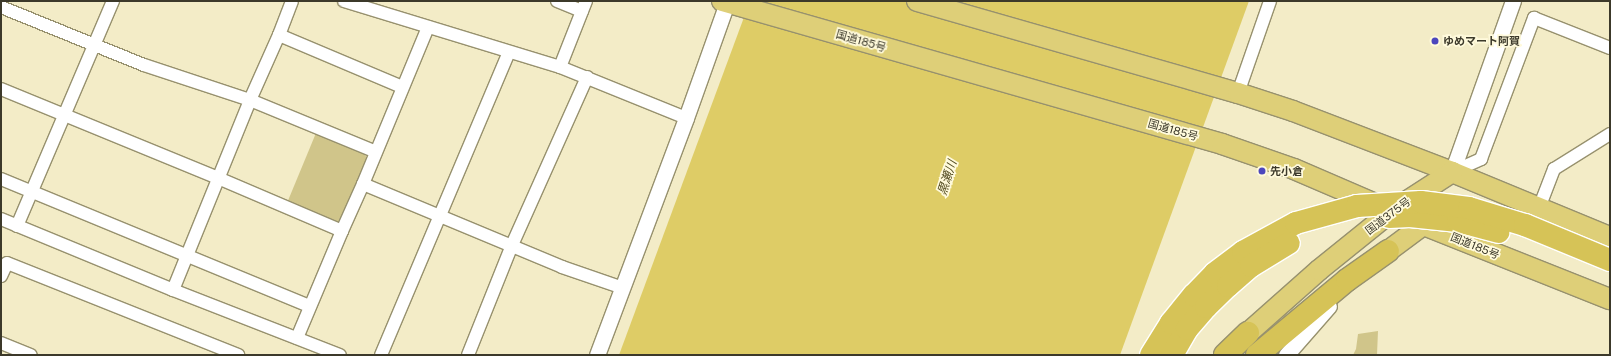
<!DOCTYPE html>
<html>
<head>
<meta charset="utf-8">
<style>
	body { margin:0 }
	#map { position:relative; width:1611px; height:356px; overflow:hidden; background:#f3ecc7; font-family:"Public Sans","Noto Sans JP",sans-serif }
	div>[style] { position:absolute }
	.green>* { inset:0; background:#d0c58a }
	.water>* { inset:0; background:#decc66 }
	.roads { filter:drop-shadow(1px 0 #97916e) drop-shadow(-1px 0 #97916e) drop-shadow(0 1px #97916e) drop-shadow(0 -1px #97916e) }
	.minor>* { height:12px; margin:-6px; padding:0 6px; transform-origin:6px; border-radius:6px; background:#fff }
	.tertiary>* { height:15px; margin:-7.5px; padding:0 7.5px; transform-origin:7.5px; border-radius:7.5px; background:#fff }
	.trunk>* { height:20px; margin:-10px; padding:0 10px; transform-origin:10px; border-radius:10px; background:#decf78 }
	.motorway>* { height:22px; margin:-11px; padding:0 11px; transform-origin:11px; border-radius:11px; background:#d6c357 }
	.bridges { filter:drop-shadow(1px 0 #fff) drop-shadow(-1px 0 #fff) drop-shadow(0 1px #fff) drop-shadow(0 -1px #fff) }
	.motorway-bridge>* { height:22px; margin:-11px; padding:0 11px; transform-origin:11px; border-radius:11px; background:#d6c357 }
	.dots>* { width:11px; height:11px; translate:-50% -50%; box-sizing:border-box; border:2px solid #fffadc; border-radius:50% }
	span { translate:-50% -50%; white-space:nowrap; text-align:center; line-height:1.15; -webkit-text-stroke:3.5px #fffadc; paint-order:stroke }
	.street-label { font-size:11px; color:#3c392a }
	.poi-label { font-size:11px; color:#3c392a; font-weight:700 }
	.left { translate:0 -50%; text-align:left }
	.water-label { font-size:12px; color:#534c21; font-style:italic }
	.frame { position:absolute; inset:0; border:2px solid #3c392a; pointer-events:none }
</style>
</head>
<body>
<div id="map">
	<div class="green">
		<i style="clip-path:polygon(316px 133px,364px 152px,367px 159px,341px 220px,335px 223px,287px 203px)"></i>
		<i style="clip-path:polygon(1378px 331px,1377px 355px,1353px 355px,1356px 349px,1358px 334px)"></i>
	</div>
	<div class="water">
		<i style="clip-path:polygon(750px 1px,1249px 1px,1120px 355px,619px 355px)"></i>
	</div>
	<div class="roads">
		<div class="minor">
			<i style="left:344px;top:1px;width:226px;rotate:17deg"></i>
			<i style="left:560px;top:67px;width:136px;rotate:22deg"></i>
			<i style="left:557px;top:1px;width:27px;rotate:22deg"></i>
			<i style="left:1px;top:7px;width:154px;rotate:22.1deg"></i>
			<i style="left:144px;top:65px;width:112px;rotate:18.3deg"></i>
			<i style="left:250px;top:100px;width:136px;rotate:22.4deg"></i>
			<i style="left:279px;top:35px;width:134px;rotate:22.9deg"></i>
			<i style="left:560px;top:67px;width:71px;rotate:-68.5deg"></i>
			<i style="left:1px;top:89px;width:235px;rotate:22.3deg"></i>
			<i style="left:218px;top:178px;width:135px;rotate:23.1deg"></i>
			<i style="left:1238px;top:93px;width:97px;rotate:-70.8deg"></i>
			<i style="left:1452px;top:172px;width:32px;rotate:-24deg"></i>
			<i style="left:1481px;top:159px;width:151px;rotate:-69.4deg"></i>
			<i style="left:1534px;top:18px;width:82px;rotate:21.5deg"></i>
			<i style="left:1px;top:179px;width:333px;rotate:22.4deg"></i>
			<i style="left:363px;top:184px;width:216px;rotate:22.6deg"></i>
			<i style="left:562px;top:267px;width:65px;rotate:19deg"></i>
			<i style="left:1539px;top:208px;width:42px;rotate:-69deg"></i>
			<i style="left:1554px;top:169px;width:66px;rotate:-32deg"></i>
			<i style="left:1px;top:219px;width:186px;rotate:22.4deg"></i>
			<i style="left:173px;top:290px;width:179px;rotate:21.3deg"></i>
			<i style="left:17px;top:226px;width:245px;rotate:-66.9deg"></i>
			<i style="left:1px;top:276px;width:14px;rotate:-65deg"></i>
			<i style="left:7px;top:263px;width:249px;rotate:21.7deg"></i>
			<i style="left:173px;top:290px;width:205px;rotate:-67.9deg"></i>
			<i style="left:250px;top:100px;width:71px;rotate:-66deg"></i>
			<i style="left:279px;top:35px;width:36px;rotate:-69deg"></i>
			<i style="left:297px;top:338px;width:116px;rotate:-67.2deg"></i>
			<i style="left:342px;top:231px;width:51px;rotate:-65.9deg"></i>
			<i style="left:363px;top:184px;width:170px;rotate:-67.5deg"></i>
			<i style="left:1px;top:343px;width:32px;rotate:22deg"></i>
			<i style="left:381px;top:355px;width:329px;rotate:-67.1deg"></i>
			<i style="left:468px;top:355px;width:118px;rotate:-68.2deg"></i>
			<i style="left:512px;top:245px;width:184px;rotate:-65.9deg"></i>
		</div>
		<div class="tertiary">
			<i style="left:1452px;top:172px;width:182px;rotate:-70.4deg"></i>
			<i style="left:597px;top:355px;width:253px;rotate:-69.4deg"></i>
			<i style="left:686px;top:118px;width:122px;rotate:-70.4deg"></i>
			<i style="left:1286px;top:355px;width:65px;rotate:-48.7deg"></i>
		</div>
		<div class="trunk">
			<i style="left:722px;top:1px;width:520px;rotate:15.96deg"></i>
			<i style="left:1222px;top:144px;width:76px;rotate:19.1deg"></i>
			<i style="left:1294px;top:169px;width:94px;rotate:23.3deg"></i>
			<i style="left:917px;top:1px;width:334px;rotate:16deg"></i>
			<i style="left:1238px;top:93px;width:58px;rotate:18.1deg"></i>
			<i style="left:1293px;top:111px;width:170px;rotate:21deg"></i>
			<i style="left:1452px;top:172px;width:171px;rotate:22.4deg"></i>
			<i style="left:1411px;top:220px;width:214px;rotate:21.7deg"></i>
			<i style="left:1388px;top:251px;width:44px;rotate:-36.6deg"></i>
			<i style="left:1423px;top:225px;width:10px;rotate:-61deg"></i>
			<i style="left:1248px;top:333px;width:95px;rotate:-41.6deg"></i>
			<i style="left:1319px;top:270px;width:94px;rotate:-38.9deg"></i>
			<i style="left:1392px;top:211px;width:72px;rotate:-33deg"></i>
		</div>
		<div class="motorway">
			<i style="left:1225px;top:355px;width:32px;rotate:-44deg"></i>
			<i style="left:1257px;top:355px;width:117px;rotate:-39.8deg"></i>
			<i style="left:1347px;top:280px;width:50px;rotate:-35.3deg"></i>
		</div>
	</div>
	<div class="bridges">
		<div class="motorway-bridge">
			<i style="left:1389px;top:217px;width:21px;rotate:-3deg"></i>
			<i style="left:1410px;top:216px;width:48px;rotate:5.9deg"></i>
			<i style="left:1458px;top:221px;width:42px;rotate:15deg"></i>
			<i style="left:1151px;top:355px;width:38px;rotate:-58deg"></i>
			<i style="left:1171px;top:323px;width:36px;rotate:-51deg"></i>
			<i style="left:1194px;top:295px;width:30px;rotate:-46deg"></i>
			<i style="left:1215px;top:273px;width:35px;rotate:-37deg"></i>
			<i style="left:1243px;top:252px;width:60px;rotate:-28.7deg"></i>
			<i style="left:1296px;top:223px;width:63px;rotate:-15.6deg"></i>
			<i style="left:1357px;top:206px;width:64px;rotate:-3.6deg"></i>
			<i style="left:1421px;top:202px;width:48px;rotate:7.1deg"></i>
			<i style="left:1469px;top:208px;width:59px;rotate:16.9deg"></i>
			<i style="left:1525px;top:225px;width:92px;rotate:22.4deg"></i>
			<i style="left:1172px;top:355px;width:30px;rotate:-60deg"></i>
			<i style="left:1187px;top:329px;width:29px;rotate:-49deg"></i>
			<i style="left:1206px;top:307px;width:30px;rotate:-44deg"></i>
			<i style="left:1228px;top:286px;width:30px;rotate:-41deg"></i>
			<i style="left:1251px;top:266px;width:44px;rotate:-31.2deg"></i>
		</div>
	</div>
	<div class="dots">
		<i style="left:1435px;top:41px;background:#4c47bd"></i>
		<i style="left:1262px;top:171px;background:#4c47bd"></i>
	</div>
	<div class="street-label">
		<span style="left:861px;top:41px;rotate:16deg">国道185号</span>
		<span style="left:1173px;top:130px;rotate:16deg">国道185号</span>
		<span style="left:1388px;top:216px;rotate:-37deg">国道375号</span>
		<span style="left:1475px;top:246px;rotate:22deg">国道185号</span>
	</div>
	<div class="poi-label">
		<span class="left" style="left:1443px;top:41px">ゆめマート阿賀</span>
		<span class="left" style="left:1270px;top:171px">先小倉</span>
	</div>
	<div class="water-label">
		<span style="left:948px;top:178px;rotate:-72deg">黒瀬川</span>
	</div>
	<div class="frame"></div>
</div>
</body>
</html>
